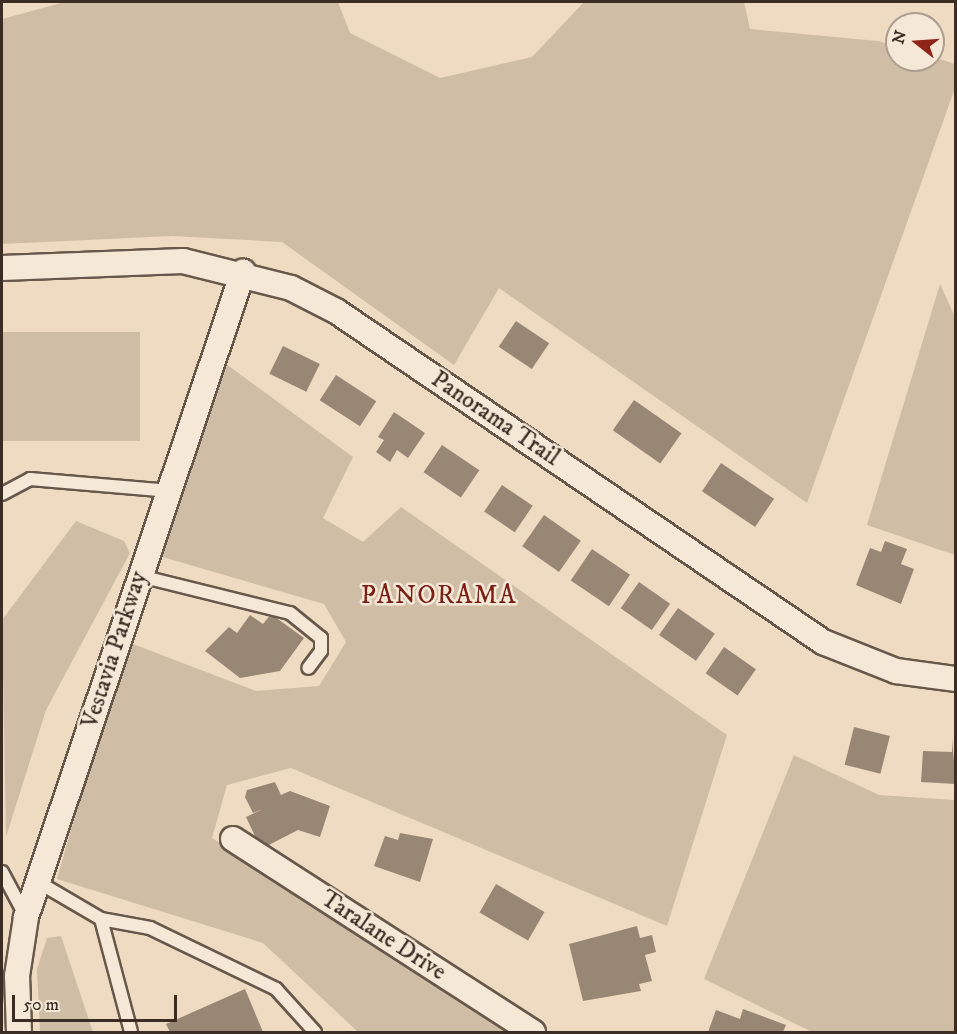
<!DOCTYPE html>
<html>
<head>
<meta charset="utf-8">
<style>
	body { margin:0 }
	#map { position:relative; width:957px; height:1034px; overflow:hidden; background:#efdbc1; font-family:"IM FELL DW Pica",serif }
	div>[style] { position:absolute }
	.green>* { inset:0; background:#d0bda6; transform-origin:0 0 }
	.building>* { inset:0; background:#998776; transform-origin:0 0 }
	.roads { filter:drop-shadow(2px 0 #68584b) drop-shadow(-2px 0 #68584b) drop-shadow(0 2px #68584b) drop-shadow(0 -2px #68584b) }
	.lane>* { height:12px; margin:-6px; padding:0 6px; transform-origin:6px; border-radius:6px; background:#f5e8d7 }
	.street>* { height:24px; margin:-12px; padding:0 12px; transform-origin:12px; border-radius:12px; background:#f5e8d7 }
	span { translate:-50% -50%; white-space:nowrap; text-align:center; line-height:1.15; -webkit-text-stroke:5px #f5e8d7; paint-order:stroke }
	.street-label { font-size:24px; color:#3b2d24 }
	.neighbourhood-label { font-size:26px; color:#7a1f14; letter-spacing:1.5px }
	.frame { position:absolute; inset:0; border:3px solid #3b2d24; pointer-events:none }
	.north { position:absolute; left:885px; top:12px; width:60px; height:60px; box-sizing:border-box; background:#f5e8d7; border:2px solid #ab9d8f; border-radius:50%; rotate:287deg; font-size:16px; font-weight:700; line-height:24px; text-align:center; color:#3b2d24 }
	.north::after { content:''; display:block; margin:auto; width:21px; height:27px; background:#8f2418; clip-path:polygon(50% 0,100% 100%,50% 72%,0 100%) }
	.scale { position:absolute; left:12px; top:995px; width:165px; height:27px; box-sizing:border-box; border:3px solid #3b2d24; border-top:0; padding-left:8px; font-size:18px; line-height:21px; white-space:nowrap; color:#3b2d24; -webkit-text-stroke:4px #f5e8d7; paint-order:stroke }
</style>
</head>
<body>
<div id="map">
	<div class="green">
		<i style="clip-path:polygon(65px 2px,338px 2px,350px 33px,440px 78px,532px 57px,584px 2px,744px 2px,750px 29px,878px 41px,897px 46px,897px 60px,933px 57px,955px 64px,955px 88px,807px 503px,499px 288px,454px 365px,282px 242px,172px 236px,2px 244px,2px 19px)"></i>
		<i style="clip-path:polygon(940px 284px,955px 317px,955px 555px,867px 525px)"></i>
		<i style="left:2px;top:332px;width:138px;height:109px"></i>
		<i style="clip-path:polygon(226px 364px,353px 457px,323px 518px,363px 542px,401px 507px,727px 735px,667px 926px,291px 768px,227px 785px,212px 838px,520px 1032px,358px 1032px,263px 943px,57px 879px,125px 641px,256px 691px,319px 686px,346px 642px,324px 604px,159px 556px)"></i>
		<i style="clip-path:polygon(76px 521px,124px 541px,130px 553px,46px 710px,6px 837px,2px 620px)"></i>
		<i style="clip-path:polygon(794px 755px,879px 795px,955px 800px,955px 1032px,812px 1032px,704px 979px)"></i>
		<i style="clip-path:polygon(61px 936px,93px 1032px,40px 1032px,37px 969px,47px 938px)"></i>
	</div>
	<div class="building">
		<i style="left:516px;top:321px;width:40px;height:31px;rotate:34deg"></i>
		<i style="left:283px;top:346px;width:41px;height:31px;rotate:26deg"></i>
		<i style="left:336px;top:375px;width:48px;height:30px;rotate:33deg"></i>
		<i style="left:634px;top:400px;width:58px;height:37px;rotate:35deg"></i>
		<i style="clip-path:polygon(394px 412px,425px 433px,408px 458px,397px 450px,390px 462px,376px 452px,384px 440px,378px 437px)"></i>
		<i style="left:442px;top:445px;width:45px;height:33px;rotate:34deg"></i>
		<i style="left:721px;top:463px;width:64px;height:34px;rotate:34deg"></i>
		<i style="left:502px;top:485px;width:37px;height:32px;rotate:34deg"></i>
		<i style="left:544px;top:515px;width:45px;height:38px;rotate:35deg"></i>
		<i style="clip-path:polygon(885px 541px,907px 549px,901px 564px,914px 569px,901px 604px,856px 585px,870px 548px,881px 552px)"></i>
		<i style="left:592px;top:549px;width:46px;height:38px;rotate:34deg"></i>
		<i style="left:639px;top:582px;width:38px;height:32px;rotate:35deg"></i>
		<i style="left:678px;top:608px;width:45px;height:33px;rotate:35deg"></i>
		<i style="clip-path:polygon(271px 614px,304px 638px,280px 671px,240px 678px,205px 651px,229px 627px,237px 633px,250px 615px,263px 624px)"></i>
		<i style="left:724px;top:647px;width:39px;height:32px;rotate:35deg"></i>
		<i style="left:854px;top:727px;width:37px;height:39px;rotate:14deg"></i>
		<i style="clip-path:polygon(952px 739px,956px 784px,921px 782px,923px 751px,952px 752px)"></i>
		<i style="clip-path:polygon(275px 782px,281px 795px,290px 791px,330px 806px,320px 837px,298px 830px,261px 849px,246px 817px,263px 809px,253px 813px,245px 797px,247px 790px)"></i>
		<i style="clip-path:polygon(400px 833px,433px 839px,420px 882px,374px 866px,385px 836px,398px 840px)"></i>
		<i style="left:496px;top:884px;width:56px;height:33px;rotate:30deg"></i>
		<i style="clip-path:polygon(637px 926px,640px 938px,652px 935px,656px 952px,645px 955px,652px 981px,639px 984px,641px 991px,583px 1001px,569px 944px)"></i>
		<i style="clip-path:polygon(245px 989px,263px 1032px,170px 1032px,166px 1024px)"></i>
		<i style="clip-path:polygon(743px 1009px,786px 1025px,783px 1032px,708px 1032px,716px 1010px,740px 1019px)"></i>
	</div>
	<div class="roads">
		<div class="lane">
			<i style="left:2px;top:494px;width:32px;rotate:-28deg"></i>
			<i style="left:30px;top:479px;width:141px;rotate:4.9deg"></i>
			<i style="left:140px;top:576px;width:154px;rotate:13.9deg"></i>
			<i style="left:290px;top:613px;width:40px;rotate:39deg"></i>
			<i style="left:321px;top:638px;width:13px;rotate:90deg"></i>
			<i style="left:321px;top:651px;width:21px;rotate:127deg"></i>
			<i style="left:2px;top:872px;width:49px;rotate:61.9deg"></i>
			<i style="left:38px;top:882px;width:73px;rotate:30.4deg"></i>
			<i style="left:101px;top:919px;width:117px;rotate:75.1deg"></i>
			<i style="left:101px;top:919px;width:50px;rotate:10.4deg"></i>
			<i style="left:150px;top:928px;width:140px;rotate:25.8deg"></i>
			<i style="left:276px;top:989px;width:58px;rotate:47.8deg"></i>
		</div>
		<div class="street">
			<i style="left:2px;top:268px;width:181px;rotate:-2.2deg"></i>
			<i style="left:183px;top:261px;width:111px;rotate:14deg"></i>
			<i style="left:291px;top:288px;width:51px;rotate:27.1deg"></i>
			<i style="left:336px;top:311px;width:589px;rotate:34.2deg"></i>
			<i style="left:823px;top:642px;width:79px;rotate:21.7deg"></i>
			<i style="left:896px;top:671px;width:61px;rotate:7.6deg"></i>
			<i style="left:233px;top:839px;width:357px;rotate:32.8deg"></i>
			<i style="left:19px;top:1032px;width:56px;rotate:-92deg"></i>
			<i style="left:17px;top:976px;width:60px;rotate:-81.3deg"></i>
			<i style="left:26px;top:917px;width:681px;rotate:-71.41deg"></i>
		</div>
	</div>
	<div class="street-label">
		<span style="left:495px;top:419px;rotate:34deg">Panorama Trail</span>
		<span style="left:115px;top:650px;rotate:-72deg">Vestavia Parkway</span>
		<span style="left:383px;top:936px;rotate:33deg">Taralane Drive</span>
	</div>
	<div class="neighbourhood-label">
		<span style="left:439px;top:596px">PANORAMA</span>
	</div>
	<div class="frame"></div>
	<div class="north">N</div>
	<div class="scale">50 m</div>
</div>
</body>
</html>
